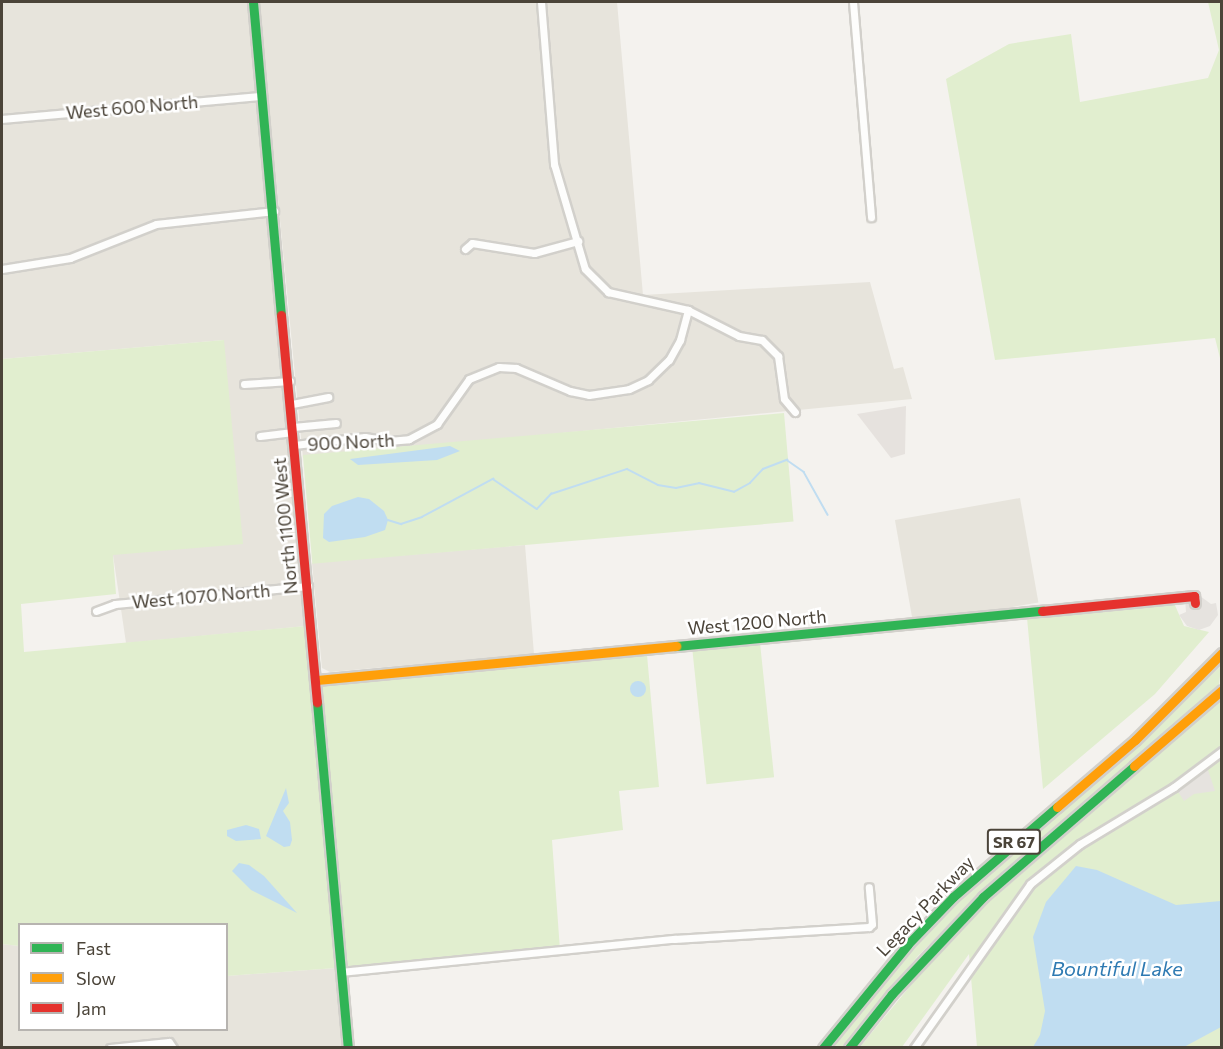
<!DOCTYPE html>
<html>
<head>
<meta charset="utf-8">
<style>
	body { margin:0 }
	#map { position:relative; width:1223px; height:1049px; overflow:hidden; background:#f4f2ee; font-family:Commissioner,sans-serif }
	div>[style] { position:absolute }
	.residential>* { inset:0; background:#e7e4dc; transform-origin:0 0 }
	.industrial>* { inset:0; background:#e6e2de }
	.green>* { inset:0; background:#e1eecf; transform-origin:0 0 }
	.parking>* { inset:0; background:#e6e3df }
	.water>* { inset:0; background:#c0ddf1 }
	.round { border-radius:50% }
	.stream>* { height:1.5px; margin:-0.75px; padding:0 0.75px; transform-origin:0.75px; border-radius:0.75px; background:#c0ddf1 }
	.roads { filter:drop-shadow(2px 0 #d2d0cb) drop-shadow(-2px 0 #d2d0cb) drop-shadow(0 2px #d2d0cb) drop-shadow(0 -2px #d2d0cb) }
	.street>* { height:7px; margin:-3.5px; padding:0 3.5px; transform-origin:3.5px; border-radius:3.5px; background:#fdfdfc }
	.fast>* { height:9px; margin:-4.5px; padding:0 4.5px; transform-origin:4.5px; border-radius:4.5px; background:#30b455 }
	.slow>* { height:9px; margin:-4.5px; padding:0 4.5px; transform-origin:4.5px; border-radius:4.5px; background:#ff9f0a }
	.jam>* { height:9px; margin:-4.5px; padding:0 4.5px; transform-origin:4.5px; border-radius:4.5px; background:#e5322d }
	span { translate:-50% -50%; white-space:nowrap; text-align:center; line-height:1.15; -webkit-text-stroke:5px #fff; paint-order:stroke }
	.shield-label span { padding:2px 4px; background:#fff; border:2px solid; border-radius:4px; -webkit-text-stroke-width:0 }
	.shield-label { font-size:16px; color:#4b4439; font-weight:700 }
	.street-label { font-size:18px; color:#4b4439 }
	.water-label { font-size:20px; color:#2e7ab2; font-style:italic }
	.frame { position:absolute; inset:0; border:3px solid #4b4439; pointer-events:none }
	.legend { position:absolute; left:18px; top:923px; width:210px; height:108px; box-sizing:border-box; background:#fff; border:2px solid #b7b4b0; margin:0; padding:8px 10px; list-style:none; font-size:18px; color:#4b4439 }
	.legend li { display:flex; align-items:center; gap:12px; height:30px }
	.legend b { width:30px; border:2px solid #b7b4b0 }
</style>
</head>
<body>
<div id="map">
	<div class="residential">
		<i style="clip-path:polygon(2px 2px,247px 2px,306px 626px,126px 643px,113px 555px,224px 340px,2px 359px)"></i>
		<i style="clip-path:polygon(259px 2px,617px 2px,643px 295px,870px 282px,894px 369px,903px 367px,912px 399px,303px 458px)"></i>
		<i style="left:1020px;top:498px;width:106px;height:127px;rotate:80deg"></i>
		<i style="clip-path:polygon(525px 545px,534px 654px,330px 672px,322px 668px,312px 563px)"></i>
		<i style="clip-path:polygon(2px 944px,19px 946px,20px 1030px,226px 1030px,227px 976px,336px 968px,343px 1047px,2px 1047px)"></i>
	</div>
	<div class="industrial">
		<i style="clip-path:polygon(906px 406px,905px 454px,891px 458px,857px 414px)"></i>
	</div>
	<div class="green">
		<i style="clip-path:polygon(1208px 2px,1222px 2px,1221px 362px,1215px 338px,995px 360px,946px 79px,1009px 44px,1071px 34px,1080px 102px,1208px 78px,1219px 50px)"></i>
		<i style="clip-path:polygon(224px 340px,243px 544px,113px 555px,116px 594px,21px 604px,24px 652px,306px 626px,312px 685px,647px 655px,659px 787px,619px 791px,623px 830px,552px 840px,560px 950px,346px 969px,333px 814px,323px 815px,336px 968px,227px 976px,226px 924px,20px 924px,19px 946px,2px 944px,2px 359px)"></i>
		<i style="left:784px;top:413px;width:109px;height:483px;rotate:85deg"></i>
		<i style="clip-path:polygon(1174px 603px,1184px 626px,1209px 632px,1155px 694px,1043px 789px,1027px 618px)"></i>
		<i style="left:760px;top:643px;width:135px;height:68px;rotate:84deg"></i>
		<i style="clip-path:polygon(1221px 666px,1219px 686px,975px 898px,917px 957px,842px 1047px,831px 1048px,900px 960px,947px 912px)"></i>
		<i style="clip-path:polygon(1221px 700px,1221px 1047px,977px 1047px,969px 954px,902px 1047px,859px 1048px,940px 950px,990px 901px)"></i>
	</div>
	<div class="parking">
		<i style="clip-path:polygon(1200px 596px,1211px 604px,1216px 603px,1218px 615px,1210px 626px,1199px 630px,1187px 626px,1179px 615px,1186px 612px,1185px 598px)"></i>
		<i style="clip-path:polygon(1208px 770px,1215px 791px,1194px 794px,1184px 801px,1177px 790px)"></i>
	</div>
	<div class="water">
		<i style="clip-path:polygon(450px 446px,460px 451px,437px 460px,358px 465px,350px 459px)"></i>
		<i style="clip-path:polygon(358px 497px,369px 499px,384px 511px,388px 520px,385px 530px,365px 537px,329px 542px,323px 538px,324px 514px,332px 506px)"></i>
		<i class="round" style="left:630px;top:681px;width:16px;height:16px"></i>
		<i style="clip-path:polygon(286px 788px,289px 803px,283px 811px,290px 822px,292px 840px,290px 846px,284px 847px,266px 836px)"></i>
		<i style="clip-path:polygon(246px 825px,259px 829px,261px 839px,236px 841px,227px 836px,227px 830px)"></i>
		<i style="clip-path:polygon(239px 863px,249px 865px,264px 876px,297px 913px,251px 890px,232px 871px)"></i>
		<i style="clip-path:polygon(1076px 866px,1097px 870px,1176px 905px,1221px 901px,1221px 1027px,1184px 1047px,1033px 1047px,1040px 1035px,1045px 1011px,1033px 937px,1046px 902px)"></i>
	</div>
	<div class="stream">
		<i style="left:388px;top:520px;width:14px;rotate:17deg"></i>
		<i style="left:401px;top:524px;width:22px;rotate:-18deg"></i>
		<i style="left:422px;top:517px;width:81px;rotate:-28.2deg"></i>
		<i style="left:493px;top:479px;width:53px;rotate:34.3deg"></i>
		<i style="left:537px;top:509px;width:21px;rotate:-47deg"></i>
		<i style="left:551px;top:494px;width:80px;rotate:-18.2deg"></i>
		<i style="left:627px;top:469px;width:35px;rotate:27deg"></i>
		<i style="left:658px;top:485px;width:18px;rotate:9deg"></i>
		<i style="left:676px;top:488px;width:24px;rotate:-12deg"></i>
		<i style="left:699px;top:483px;width:36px;rotate:14deg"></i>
		<i style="left:734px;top:492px;width:18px;rotate:-29deg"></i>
		<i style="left:750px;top:483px;width:19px;rotate:-47deg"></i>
		<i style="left:763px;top:469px;width:26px;rotate:-21deg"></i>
		<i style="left:787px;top:460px;width:21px;rotate:35deg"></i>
		<i style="left:804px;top:472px;width:49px;rotate:60.8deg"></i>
	</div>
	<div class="roads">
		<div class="street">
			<i style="left:541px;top:2px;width:163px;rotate:85.4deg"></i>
			<i style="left:554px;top:164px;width:109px;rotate:73.6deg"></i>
			<i style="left:585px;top:269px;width:33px;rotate:45deg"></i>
			<i style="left:608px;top:292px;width:82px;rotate:12.7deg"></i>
			<i style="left:688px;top:310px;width:57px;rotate:27deg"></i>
			<i style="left:739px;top:336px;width:23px;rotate:10deg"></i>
			<i style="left:762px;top:340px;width:23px;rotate:45deg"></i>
			<i style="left:778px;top:356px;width:43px;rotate:82.1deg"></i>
			<i style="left:784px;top:399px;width:17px;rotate:50deg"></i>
			<i style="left:853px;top:2px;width:216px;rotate:85.2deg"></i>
			<i style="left:2px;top:119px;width:261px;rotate:-5.1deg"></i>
			<i style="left:465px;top:249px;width:9px;rotate:-41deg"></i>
			<i style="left:472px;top:243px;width:63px;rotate:9.2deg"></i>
			<i style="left:534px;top:253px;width:46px;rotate:-15.3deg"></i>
			<i style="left:2px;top:269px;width:69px;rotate:-9.2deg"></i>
			<i style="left:70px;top:258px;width:92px;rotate:-21.6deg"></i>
			<i style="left:156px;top:224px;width:119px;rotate:-6.3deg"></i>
			<i style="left:244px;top:384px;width:46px;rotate:-3.7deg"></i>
			<i style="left:292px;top:404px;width:37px;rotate:-11deg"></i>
			<i style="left:293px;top:427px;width:43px;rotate:-5.3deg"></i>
			<i style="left:260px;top:436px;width:33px;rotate:-7deg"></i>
			<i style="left:294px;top:445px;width:71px;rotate:-6.4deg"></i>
			<i style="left:365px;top:437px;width:23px;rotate:10deg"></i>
			<i style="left:388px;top:441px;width:21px;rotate:-5deg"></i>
			<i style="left:409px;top:439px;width:32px;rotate:-28deg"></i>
			<i style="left:437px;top:424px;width:55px;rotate:-54.6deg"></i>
			<i style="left:469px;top:379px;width:32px;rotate:-22deg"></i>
			<i style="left:499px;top:367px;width:17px;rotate:3deg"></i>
			<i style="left:516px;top:368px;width:59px;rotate:23.1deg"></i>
			<i style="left:570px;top:391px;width:19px;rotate:12deg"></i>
			<i style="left:589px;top:395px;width:40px;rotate:-8.5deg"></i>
			<i style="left:629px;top:389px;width:21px;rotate:-25deg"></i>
			<i style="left:648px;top:380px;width:29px;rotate:-44deg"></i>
			<i style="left:669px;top:360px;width:23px;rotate:-61deg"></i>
			<i style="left:680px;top:340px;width:31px;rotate:-75deg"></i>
			<i style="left:96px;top:611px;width:20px;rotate:-20deg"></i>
			<i style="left:115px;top:604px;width:194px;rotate:-5.3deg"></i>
			<i style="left:341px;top:972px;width:335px;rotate:-5.7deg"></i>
			<i style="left:674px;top:939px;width:195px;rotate:-3.5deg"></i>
			<i style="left:869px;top:927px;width:4px;rotate:-45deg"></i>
			<i style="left:872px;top:924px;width:37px;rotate:-95deg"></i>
			<i style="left:110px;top:1048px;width:59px;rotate:-5.8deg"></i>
			<i style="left:169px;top:1042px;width:7px;rotate:56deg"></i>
			<i style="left:914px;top:1048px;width:201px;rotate:-54.7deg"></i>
			<i style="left:1030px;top:884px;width:64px;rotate:-38.7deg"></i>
			<i style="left:1080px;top:844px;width:110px;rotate:-31.2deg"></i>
			<i style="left:1174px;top:787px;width:60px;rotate:-36.9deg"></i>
		</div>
		<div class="fast">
			<i style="left:253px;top:2px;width:314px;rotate:84.9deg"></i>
			<i style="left:676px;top:646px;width:368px;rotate:-5.5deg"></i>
			<i style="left:317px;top:702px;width:347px;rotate:84.9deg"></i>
			<i style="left:823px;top:1048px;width:134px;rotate:-50.7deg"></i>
			<i style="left:908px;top:944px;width:65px;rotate:-46.2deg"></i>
			<i style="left:953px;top:897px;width:138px;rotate:-40.9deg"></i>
			<i style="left:849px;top:1048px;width:69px;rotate:-51.5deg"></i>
			<i style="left:892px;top:994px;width:133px;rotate:-46.8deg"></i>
			<i style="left:983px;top:897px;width:200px;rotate:-40.9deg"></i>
		</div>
		<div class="slow">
			<i style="left:316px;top:680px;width:362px;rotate:-5.4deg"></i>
			<i style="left:1134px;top:766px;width:116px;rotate:-40.8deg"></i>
			<i style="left:1057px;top:807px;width:103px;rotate:-40.7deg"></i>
			<i style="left:1135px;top:740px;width:123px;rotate:-45deg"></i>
		</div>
		<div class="jam">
			<i style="left:281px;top:315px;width:389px;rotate:84.7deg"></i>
			<i style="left:1042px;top:611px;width:153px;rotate:-5.6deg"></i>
			<i style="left:1194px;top:596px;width:7px;rotate:82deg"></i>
		</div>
	</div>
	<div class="shield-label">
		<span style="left:1014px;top:842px">SR 67</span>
	</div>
	<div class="street-label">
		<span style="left:132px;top:107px;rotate:-5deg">West 600 North</span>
		<span style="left:351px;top:442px;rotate:-3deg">900 North</span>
		<span style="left:285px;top:526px;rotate:-95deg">North 1100 West</span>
		<span style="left:201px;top:596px;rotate:-5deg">West 1070 North</span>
		<span style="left:757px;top:622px;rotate:-5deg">West 1200 North</span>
		<span style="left:925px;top:906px;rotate:-46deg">Legacy Parkway</span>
	</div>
	<div class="water-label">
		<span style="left:1117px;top:968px">Bountiful Lake</span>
	</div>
	<div class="frame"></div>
	<ul class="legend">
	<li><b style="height:8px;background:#30b455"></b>Fast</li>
	<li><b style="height:8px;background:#ff9f0a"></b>Slow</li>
	<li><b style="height:8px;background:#e5322d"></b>Jam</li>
	</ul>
</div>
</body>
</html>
